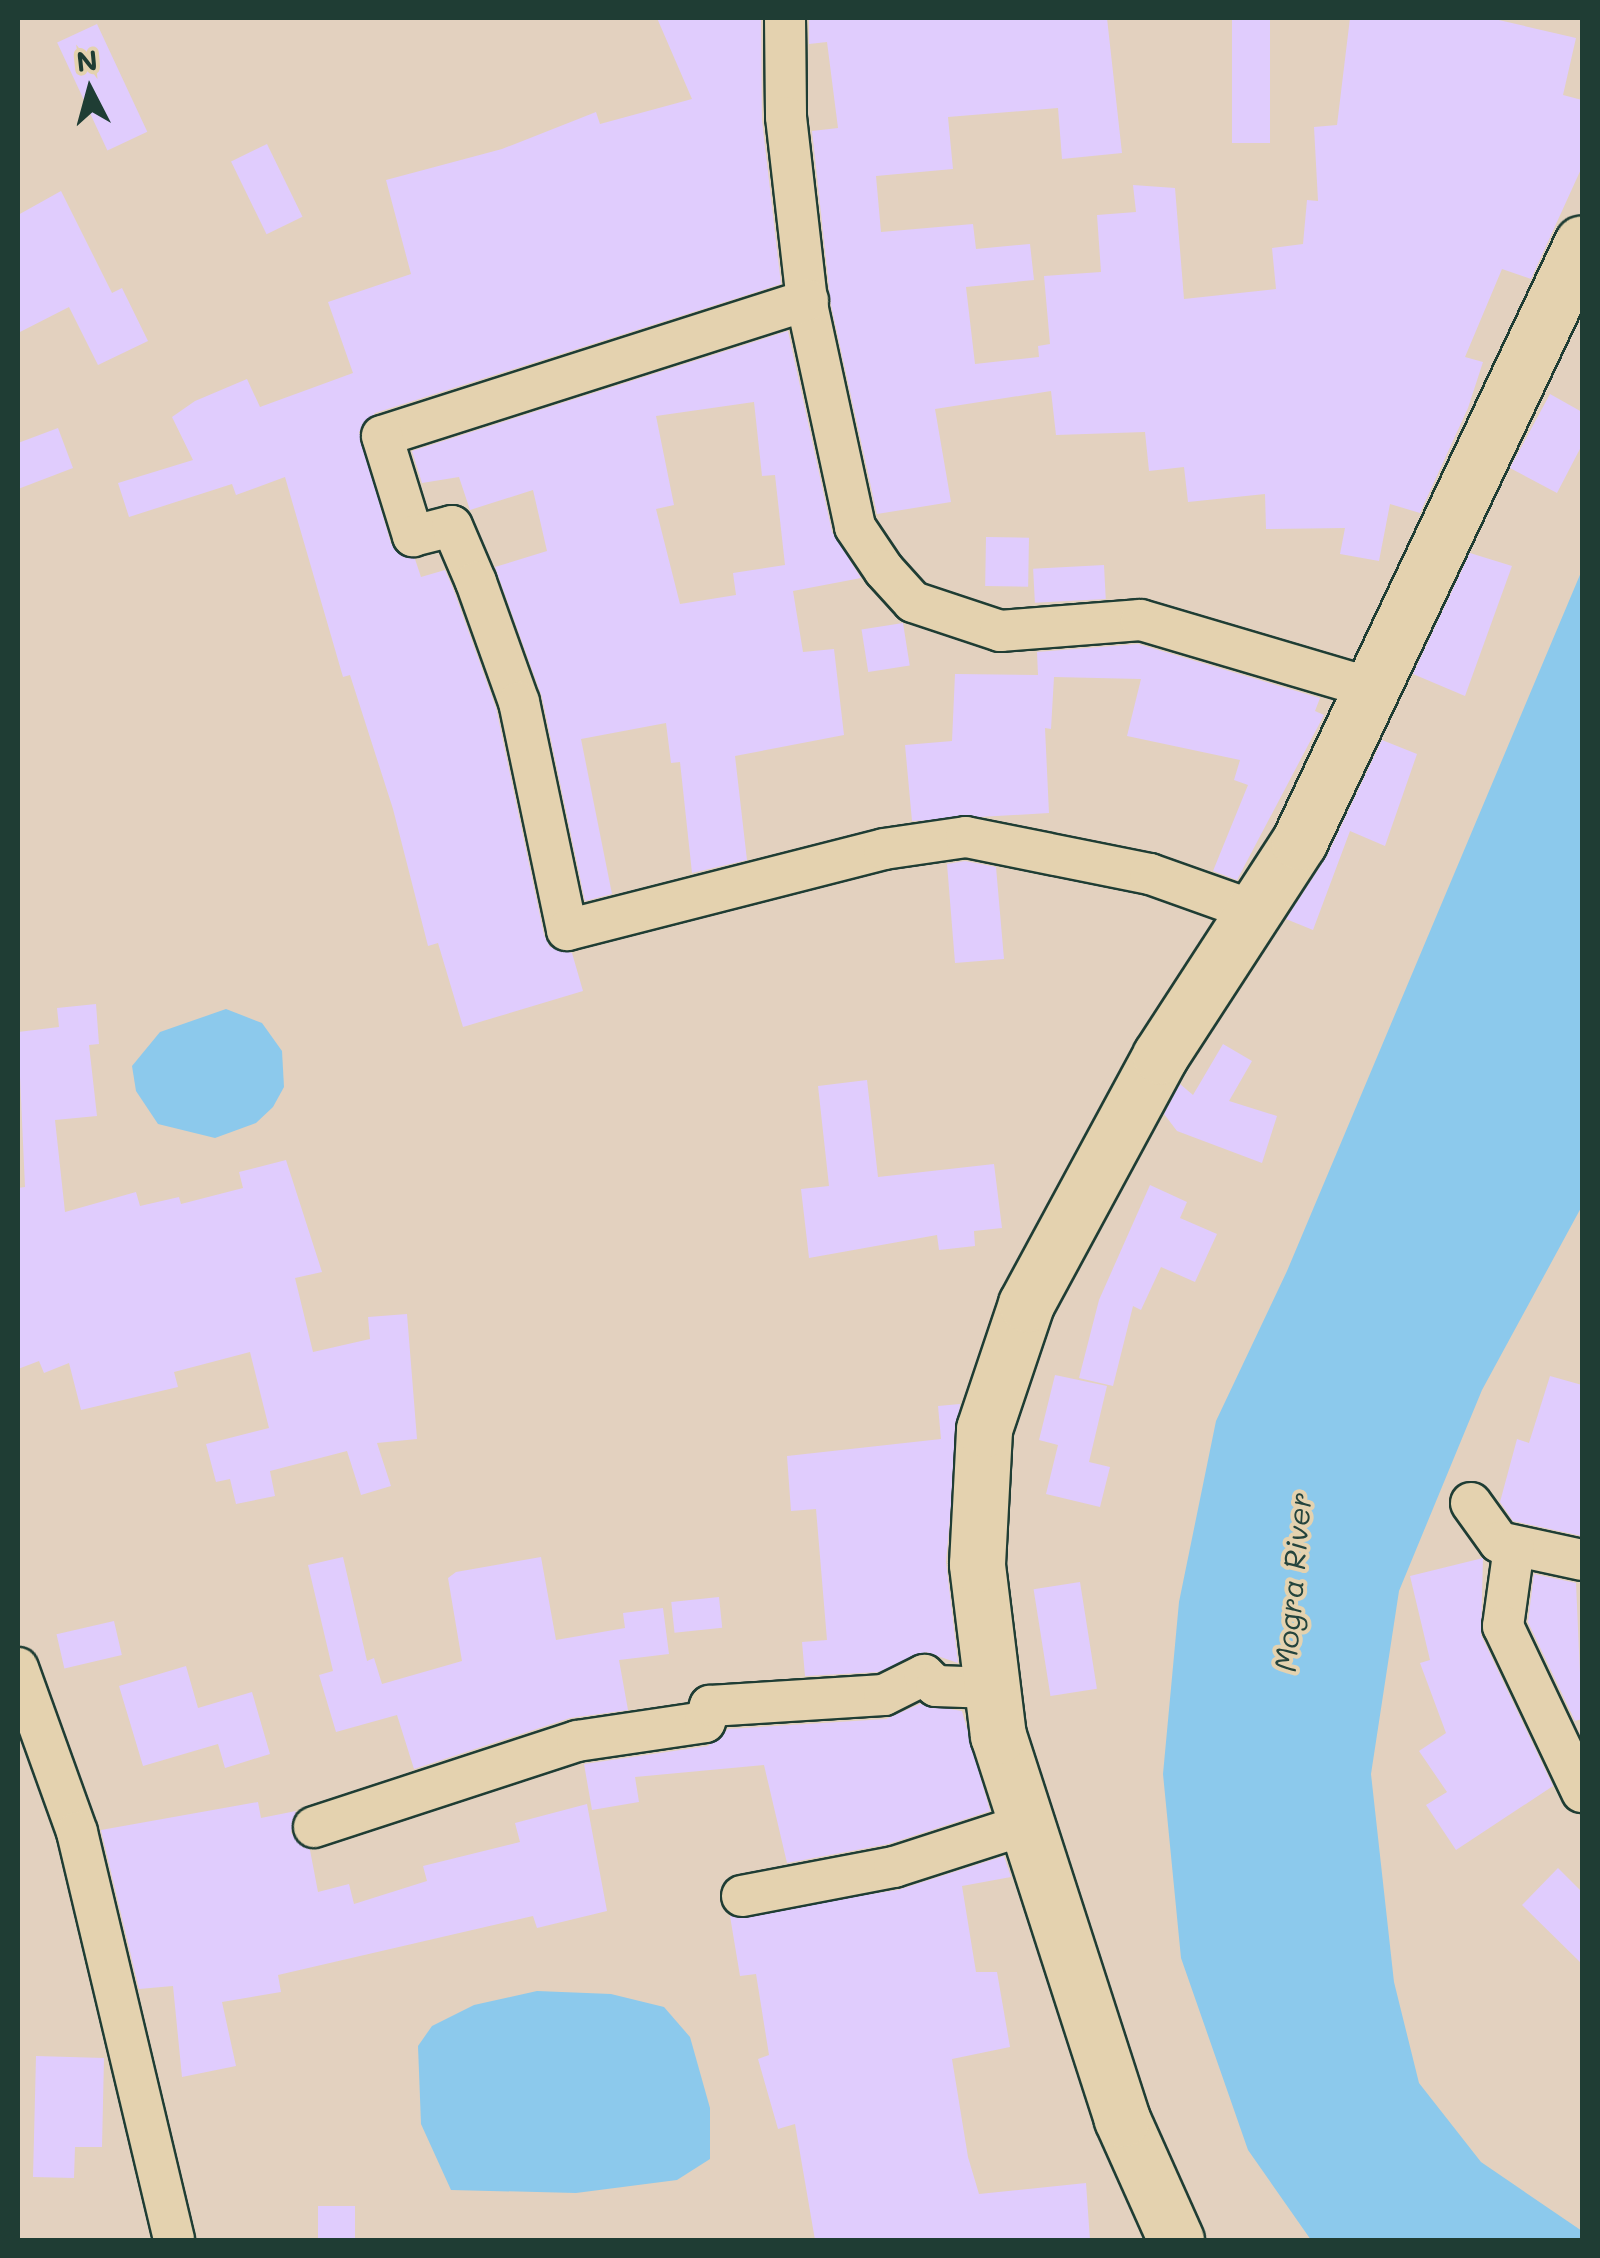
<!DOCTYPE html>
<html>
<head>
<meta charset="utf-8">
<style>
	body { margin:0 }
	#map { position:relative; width:1600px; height:2258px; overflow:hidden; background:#e3d1bf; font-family:Mali,sans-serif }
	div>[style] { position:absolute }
	.water>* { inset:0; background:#8cc9ec }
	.building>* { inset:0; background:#e0ccfd; transform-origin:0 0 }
	.roads { filter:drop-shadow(2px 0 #1f3d34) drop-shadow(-2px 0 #1f3d34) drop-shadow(0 2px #1f3d34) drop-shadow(0 -2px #1f3d34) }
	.street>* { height:40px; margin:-20px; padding:0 20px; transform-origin:20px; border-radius:20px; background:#e4d2af }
	.secondary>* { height:55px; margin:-27.5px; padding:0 27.5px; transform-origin:27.5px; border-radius:27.5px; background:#e4d2af }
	span { translate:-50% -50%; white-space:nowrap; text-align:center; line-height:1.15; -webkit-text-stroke:8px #e4d2af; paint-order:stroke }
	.water-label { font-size:30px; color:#24443d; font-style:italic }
	.frame { position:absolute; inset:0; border:20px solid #1f3d34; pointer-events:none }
	.north { position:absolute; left:40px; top:40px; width:100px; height:100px; -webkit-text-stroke:8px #e4d2af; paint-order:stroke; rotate:354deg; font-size:28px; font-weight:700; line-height:40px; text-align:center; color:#1f3d34 }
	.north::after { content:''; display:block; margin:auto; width:35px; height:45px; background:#1f3d34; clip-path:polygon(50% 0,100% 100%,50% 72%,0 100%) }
</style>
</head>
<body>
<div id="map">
	<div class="water">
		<i style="clip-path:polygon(1582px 570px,1582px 1206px,1482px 1390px,1399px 1591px,1371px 1774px,1394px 1982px,1419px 2083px,1481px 2162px,1582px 2231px,1582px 2240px,1311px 2240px,1248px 2150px,1181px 1958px,1163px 1774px,1179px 1602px,1216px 1421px,1287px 1271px)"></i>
		<i style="clip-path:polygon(226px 1009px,262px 1023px,282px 1051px,284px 1087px,273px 1107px,256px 1123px,215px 1138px,158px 1124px,136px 1091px,132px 1066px,160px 1032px)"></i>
		<i style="clip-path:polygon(537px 1991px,611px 1994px,664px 2007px,690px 2037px,710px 2108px,710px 2159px,677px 2180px,576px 2193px,451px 2190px,421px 2124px,418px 2046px,432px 2026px,474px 2005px)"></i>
	</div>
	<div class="building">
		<i style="clip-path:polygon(657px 18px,761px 18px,762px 120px,781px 284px,375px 413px,359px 432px,391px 544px,415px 559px,421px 577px,445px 570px,454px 591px,496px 708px,544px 935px,550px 947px,572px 953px,583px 991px,463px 1027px,438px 943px,428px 946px,393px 809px,350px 675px,343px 677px,285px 477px,236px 495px,232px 484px,129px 517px,118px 483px,193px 460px,172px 417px,195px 401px,247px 379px,260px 407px,353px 373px,328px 302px,411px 274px,386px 180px,502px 149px,596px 112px,600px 124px,692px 99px)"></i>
		<i style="clip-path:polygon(809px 18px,1107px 18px,1122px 153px,1062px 159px,1058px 108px,948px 117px,953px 169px,876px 176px,881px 232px,973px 224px,976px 249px,1030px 244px,1034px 280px,966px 287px,975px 364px,1039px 357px,1038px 346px,1050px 344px,1044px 276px,1101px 272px,1097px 215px,1136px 212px,1133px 185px,1175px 188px,1184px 299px,1276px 289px,1272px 248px,1303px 244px,1307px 200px,1318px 201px,1314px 127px,1337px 125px,1350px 18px,1490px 18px,1576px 38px,1563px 95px,1582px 100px,1582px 167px,1531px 279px,1502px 269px,1465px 357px,1483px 362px,1468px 408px,1420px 513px,1390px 504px,1379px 561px,1340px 554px,1345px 528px,1266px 529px,1265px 494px,1188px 502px,1184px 467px,1149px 471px,1145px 432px,1056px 435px,1051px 391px,935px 409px,951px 502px,877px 514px,831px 305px,812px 131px,838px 128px,827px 42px,809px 44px)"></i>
		<i style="left:1232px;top:18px;width:38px;height:125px"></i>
		<i style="left:97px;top:24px;width:119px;height:44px;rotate:65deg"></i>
		<i style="left:267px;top:144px;width:81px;height:40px;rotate:64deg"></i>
		<i style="clip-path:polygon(61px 191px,112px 293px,122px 288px,148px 341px,98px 365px,69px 307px,18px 333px,18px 215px)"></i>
		<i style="clip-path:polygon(evenodd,788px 331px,832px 532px,861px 578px,793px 591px,803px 652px,834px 649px,844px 735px,735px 756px,747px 860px,692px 873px,680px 762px,671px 763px,666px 723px,581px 739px,612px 894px,585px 901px,542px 697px,495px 567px,547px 551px,533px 490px,470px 510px,459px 477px,422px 483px,412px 451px,788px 331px,754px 402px,762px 476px,775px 475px,785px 565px,733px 573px,736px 595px,680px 604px,656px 509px,674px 505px,656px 416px,754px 402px)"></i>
		<i style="clip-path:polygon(1550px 394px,1582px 412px,1582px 445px,1557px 493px,1510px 468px)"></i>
		<i style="clip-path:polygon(58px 428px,73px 468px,18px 489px,18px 443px)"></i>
		<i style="left:986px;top:537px;width:43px;height:49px;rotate:1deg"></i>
		<i style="clip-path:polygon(1470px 553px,1512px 566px,1465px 696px,1413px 674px)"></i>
		<i style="left:1104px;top:565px;width:34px;height:71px;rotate:87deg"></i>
		<i style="left:903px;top:623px;width:43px;height:42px;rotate:81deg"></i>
		<i style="clip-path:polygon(1138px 644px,1320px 698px,1315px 711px,1324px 715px,1237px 880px,1213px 871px,1248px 785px,1234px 780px,1240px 760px,1127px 736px,1141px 679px,1054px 677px,1051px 729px,1045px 728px,1049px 813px,912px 821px,905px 745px,952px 741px,955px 674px,1038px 675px,1037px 652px)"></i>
		<i style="clip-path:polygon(1382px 740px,1417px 754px,1385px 846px,1350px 831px,1313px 930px,1286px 919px,1327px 856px)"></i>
		<i style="clip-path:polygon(965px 861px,996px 867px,1004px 959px,955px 963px,947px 864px)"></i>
		<i style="clip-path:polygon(96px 1004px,99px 1044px,89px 1045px,97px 1116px,55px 1120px,65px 1212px,136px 1192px,140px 1206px,179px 1197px,181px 1204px,243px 1188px,239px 1172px,286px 1160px,322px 1272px,295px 1278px,313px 1352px,370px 1339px,368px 1317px,407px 1314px,417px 1439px,377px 1443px,391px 1486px,361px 1495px,347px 1451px,270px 1471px,275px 1496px,236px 1504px,230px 1479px,216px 1482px,206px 1444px,269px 1428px,250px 1352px,174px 1372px,178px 1387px,81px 1410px,69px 1363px,44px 1373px,39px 1361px,18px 1369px,18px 1188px,25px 1187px,18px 1032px,59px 1027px,57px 1008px)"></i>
		<i style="clip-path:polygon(1223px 1044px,1252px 1061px,1229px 1101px,1277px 1116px,1262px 1163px,1177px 1131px,1164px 1114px,1180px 1084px,1193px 1095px)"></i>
		<i style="clip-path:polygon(867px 1080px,878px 1177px,994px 1164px,1002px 1228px,974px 1231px,975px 1246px,939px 1250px,937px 1235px,809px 1258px,801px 1189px,829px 1186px,818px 1086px)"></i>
		<i style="clip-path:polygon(1150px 1185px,1187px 1202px,1180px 1218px,1217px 1234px,1195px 1282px,1161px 1267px,1141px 1310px,1133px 1306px,1113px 1386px,1079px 1378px,1099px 1300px)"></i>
		<i style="clip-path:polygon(1055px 1375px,1107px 1386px,1089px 1462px,1110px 1467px,1100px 1507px,1046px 1494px,1058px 1445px,1039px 1440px)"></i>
		<i style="clip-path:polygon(1550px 1376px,1582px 1385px,1582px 1536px,1513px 1521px,1500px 1502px,1517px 1439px,1529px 1443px)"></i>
		<i style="clip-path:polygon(960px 1404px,946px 1562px,958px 1663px,926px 1652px,878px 1672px,805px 1676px,802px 1642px,827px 1640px,816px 1509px,791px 1511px,787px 1456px,941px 1439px,938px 1406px)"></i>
		<i style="clip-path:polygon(343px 1557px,367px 1661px,374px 1658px,382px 1684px,462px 1661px,448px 1578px,456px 1572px,541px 1557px,556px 1640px,625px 1628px,623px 1613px,663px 1608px,669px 1654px,619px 1660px,628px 1710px,570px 1718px,414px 1769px,397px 1715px,336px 1732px,319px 1675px,333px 1671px,308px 1565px)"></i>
		<i style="clip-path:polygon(1483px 1558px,1481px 1635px,1553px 1786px,1456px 1850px,1426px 1805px,1447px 1792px,1419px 1751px,1446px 1733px,1420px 1663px,1430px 1660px,1410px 1576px)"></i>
		<i style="clip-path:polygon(1534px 1574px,1576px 1583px,1582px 1719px,1575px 1721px,1528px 1622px)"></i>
		<i style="left:1080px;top:1582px;width:108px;height:47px;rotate:81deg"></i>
		<i style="left:719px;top:1597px;width:31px;height:48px;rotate:84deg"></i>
		<i style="left:114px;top:1621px;width:35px;height:59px;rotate:77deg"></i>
		<i style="clip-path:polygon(186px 1666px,198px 1708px,252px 1692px,270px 1754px,225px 1768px,218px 1744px,143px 1766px,119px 1686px)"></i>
		<i style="clip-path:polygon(920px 1704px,962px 1711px,990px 1811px,888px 1844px,787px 1863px,764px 1765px,635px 1777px,639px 1802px,592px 1810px,584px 1764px,708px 1746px,728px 1729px,886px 1719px)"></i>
		<i style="clip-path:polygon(258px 1802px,261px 1818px,296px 1811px,291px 1833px,310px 1850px,318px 1892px,349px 1884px,354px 1904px,427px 1881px,423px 1866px,520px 1842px,515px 1823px,587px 1804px,607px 1911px,537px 1928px,533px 1916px,278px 1975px,281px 1992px,222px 2002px,236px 2066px,182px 2077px,173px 1986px,139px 1989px,101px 1830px)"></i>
		<i style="clip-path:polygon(1004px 1856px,1011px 1877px,962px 1886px,976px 1972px,997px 1972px,1010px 2047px,952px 2059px,968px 2157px,979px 2194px,1086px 2183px,1090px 2240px,815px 2240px,795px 2124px,778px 2129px,758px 2059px,769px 2055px,756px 1974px,740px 1976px,730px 1916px,898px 1890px)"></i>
		<i style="clip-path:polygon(1558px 1868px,1582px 1892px,1582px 1964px,1522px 1905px)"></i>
		<i style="clip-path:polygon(36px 2056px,104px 2058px,102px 2147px,75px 2147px,74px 2178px,33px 2177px)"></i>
		<i style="left:318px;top:2206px;width:37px;height:34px"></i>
	</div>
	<div class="roads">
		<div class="street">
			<i style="left:785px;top:18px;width:99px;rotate:89.4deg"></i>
			<i style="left:786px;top:117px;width:193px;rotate:83.5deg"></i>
			<i style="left:808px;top:309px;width:223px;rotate:77.8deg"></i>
			<i style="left:855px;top:527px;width:52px;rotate:56deg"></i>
			<i style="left:884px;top:570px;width:43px;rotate:47.8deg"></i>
			<i style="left:913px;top:602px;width:92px;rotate:18.4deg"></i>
			<i style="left:1000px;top:631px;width:141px;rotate:-4.5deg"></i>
			<i style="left:1141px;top:620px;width:243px;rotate:16.5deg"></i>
			<i style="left:808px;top:300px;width:447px;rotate:162.3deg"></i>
			<i style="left:382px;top:436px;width:105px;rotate:72.8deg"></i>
			<i style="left:413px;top:536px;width:40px;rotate:-14.4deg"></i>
			<i style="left:452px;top:526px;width:61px;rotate:66.8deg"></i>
			<i style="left:476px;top:582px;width:127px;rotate:70.3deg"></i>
			<i style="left:519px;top:702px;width:233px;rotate:78.1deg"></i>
			<i style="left:567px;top:930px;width:327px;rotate:-14.3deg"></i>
			<i style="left:884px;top:849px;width:83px;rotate:-8.3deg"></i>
			<i style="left:966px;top:837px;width:188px;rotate:11.4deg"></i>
			<i style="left:1150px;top:874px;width:110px;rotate:19.6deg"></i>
			<i style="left:1471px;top:1503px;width:48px;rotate:54.3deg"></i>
			<i style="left:1499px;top:1542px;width:85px;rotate:12.2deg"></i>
			<i style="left:1514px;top:1547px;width:80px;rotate:97.9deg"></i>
			<i style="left:1503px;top:1626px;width:184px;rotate:64.6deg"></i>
			<i style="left:18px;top:1668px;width:174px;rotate:70.2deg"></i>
			<i style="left:77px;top:1832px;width:419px;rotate:76.6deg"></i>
			<i style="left:314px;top:1827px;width:277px;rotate:-18.1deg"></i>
			<i style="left:577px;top:1741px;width:129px;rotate:-8.4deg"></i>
			<i style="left:705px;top:1722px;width:17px;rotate:-73deg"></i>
			<i style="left:710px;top:1706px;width:174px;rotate:-3.6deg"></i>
			<i style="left:884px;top:1695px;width:45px;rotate:-26.6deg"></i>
			<i style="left:924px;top:1675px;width:16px;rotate:43deg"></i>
			<i style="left:936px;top:1686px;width:56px;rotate:2deg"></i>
			<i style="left:742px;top:1896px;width:155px;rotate:-10.8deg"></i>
			<i style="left:894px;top:1867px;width:137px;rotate:-17.9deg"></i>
		</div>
		<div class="secondary">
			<i style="left:1176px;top:2240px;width:133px;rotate:-114.1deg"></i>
			<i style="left:1122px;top:2119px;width:403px;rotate:-107.9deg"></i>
			<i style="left:998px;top:1736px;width:173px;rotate:-97deg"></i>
			<i style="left:977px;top:1564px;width:135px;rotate:-87deg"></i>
			<i style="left:984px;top:1429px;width:132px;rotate:-71.4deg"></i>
			<i style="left:1026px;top:1304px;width:282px;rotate:-61.6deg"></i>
			<i style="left:1160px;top:1056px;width:255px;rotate:-57deg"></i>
			<i style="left:1299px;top:842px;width:662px;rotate:-64.71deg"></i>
		</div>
	</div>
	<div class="water-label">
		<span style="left:1292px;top:1582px;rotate:-85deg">Mogra River</span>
	</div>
	<div class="frame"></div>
	<div class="north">N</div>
</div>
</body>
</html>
